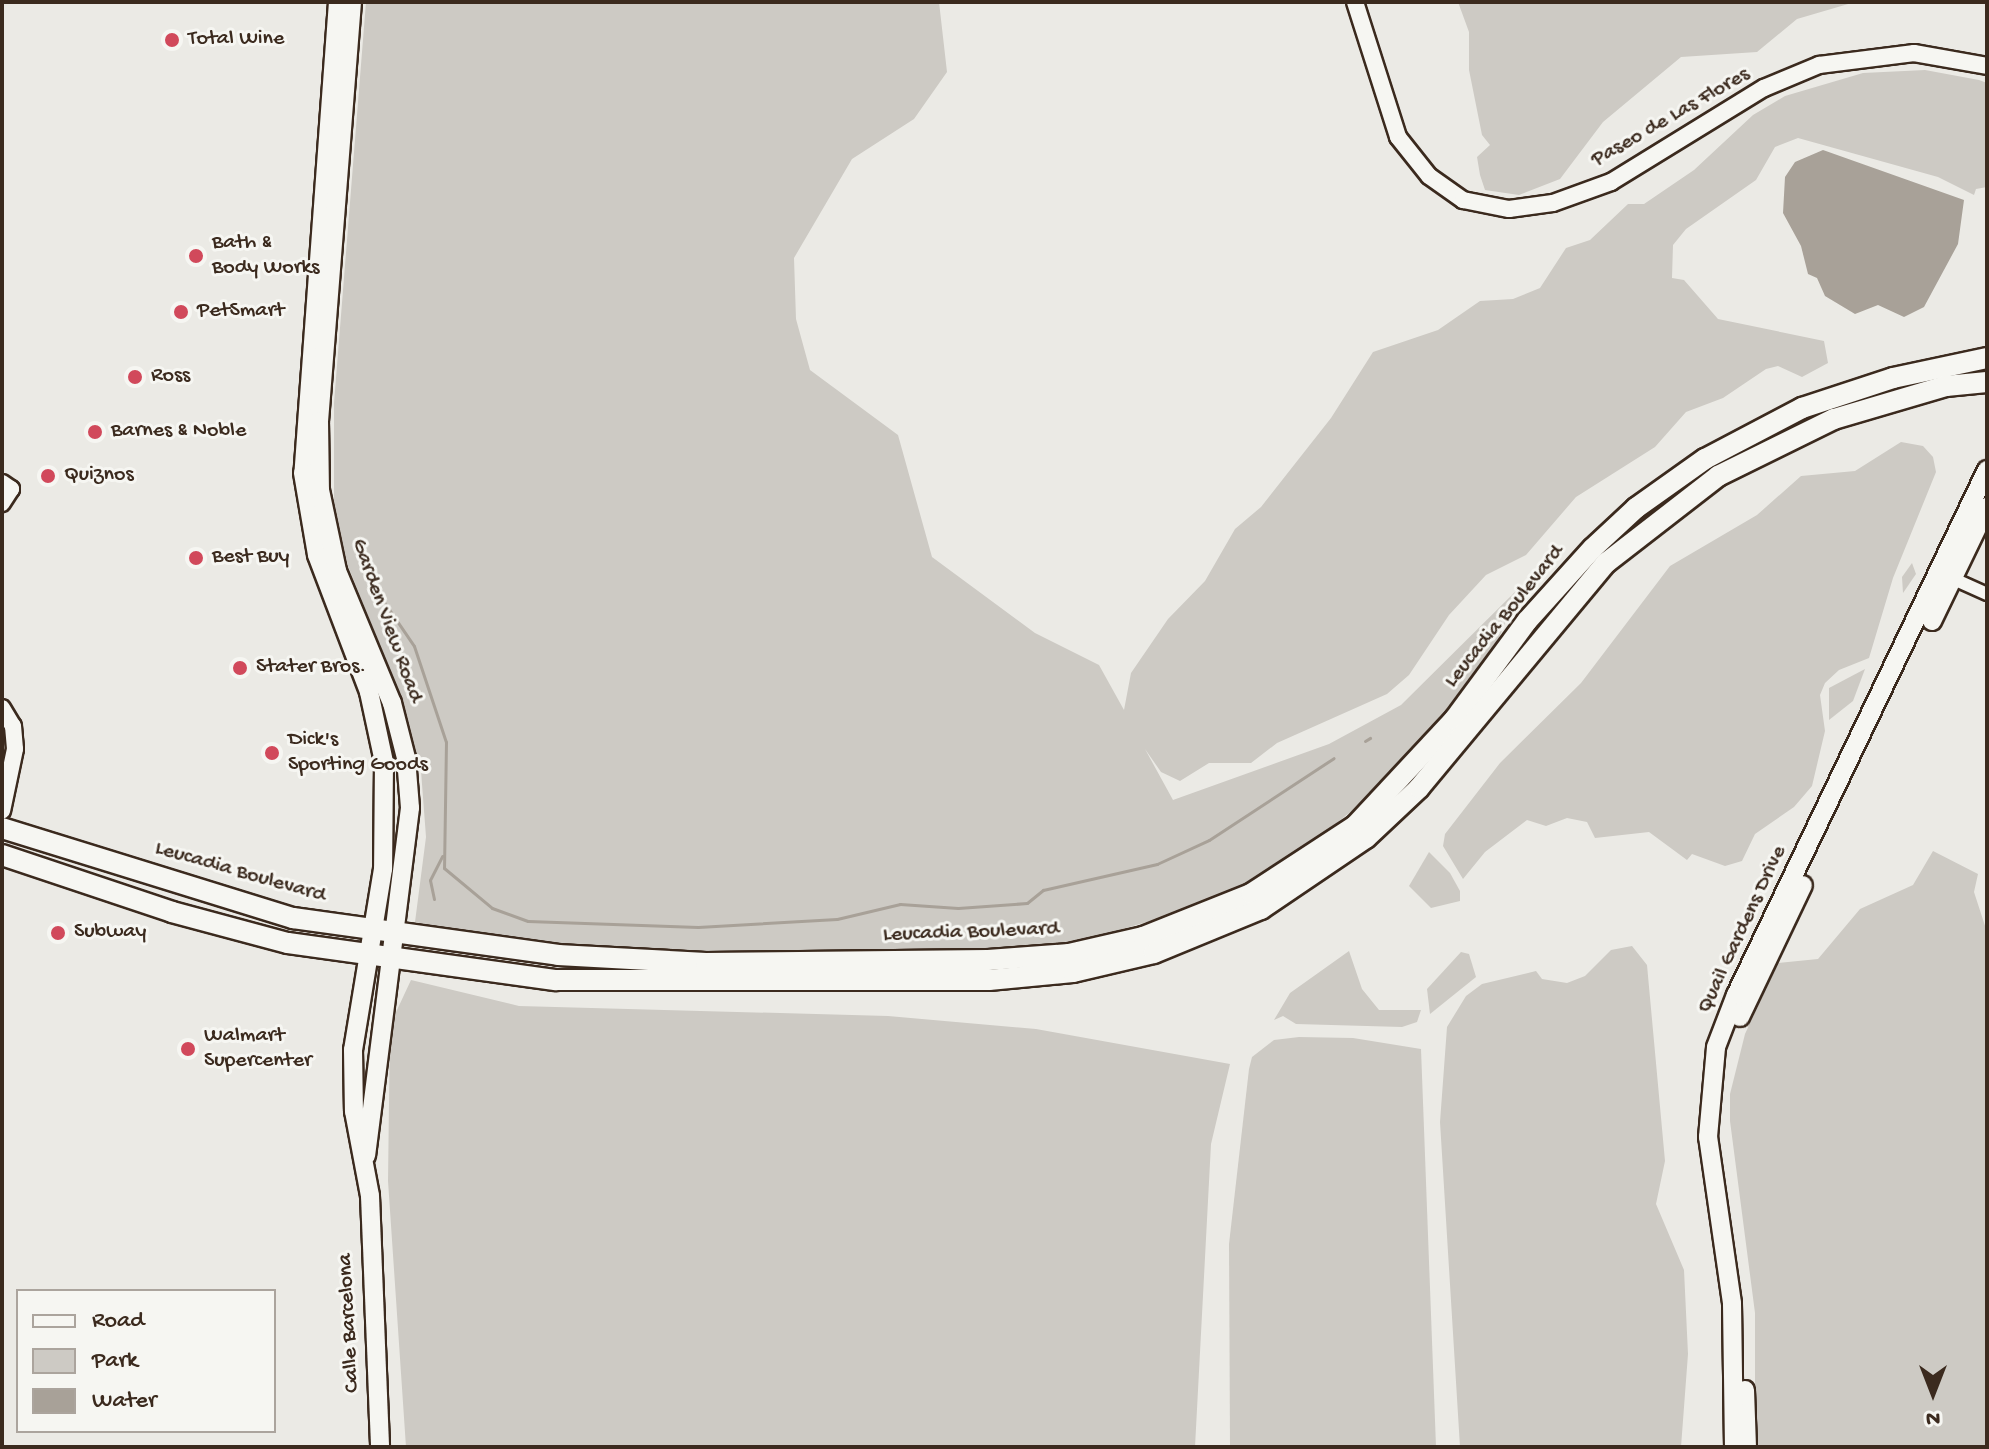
<!DOCTYPE html>
<html>
<head>
<meta charset="utf-8">
<style>
	body { margin:0 }
	#map { position:relative; width:1989px; height:1449px; overflow:hidden; background:#ebeae5; font-family:"Gochi Hand",sans-serif }
	div>[style] { position:absolute }
	.green>* { inset:0; background:#cdcac4 }
	.water>* { inset:0; background:#a8a198 }
	.stream>* { height:3px; margin:-1.5px; padding:0 1.5px; transform-origin:1.5px; border-radius:1.5px; background:#a8a198 }
	.roads { filter:drop-shadow(2px 0 #3b2a1e) drop-shadow(-2px 0 #3b2a1e) drop-shadow(0 2px #3b2a1e) drop-shadow(0 -2px #3b2a1e) }
	.minor>* { height:12px; margin:-6px; padding:0 6px; transform-origin:6px; border-radius:6px; background:#f6f6f2 }
	.tertiary>* { height:16px; margin:-8px; padding:0 8px; transform-origin:8px; border-radius:8px; background:#f6f6f2 }
	.secondary>* { height:18px; margin:-9px; padding:0 9px; transform-origin:9px; border-radius:9px; background:#f6f6f2 }
	.primary>* { height:20px; margin:-10px; padding:0 10px; transform-origin:10px; border-radius:10px; background:#f6f6f2 }
	.dots>* { width:22px; height:22px; translate:-50% -50%; box-sizing:border-box; border:4px solid #f6f6f2; border-radius:50% }
	span { translate:-50% -50%; white-space:nowrap; text-align:center; line-height:1.15; -webkit-text-stroke:6px #f6f6f2; paint-order:stroke }
	.poi-label { font-size:22px; color:#3b2a1e }
	.left { translate:0 -50%; text-align:left }
	.street-label { font-size:22px; color:#3b2a1e }
	.frame { position:absolute; inset:0; border:4px solid #3b2a1e; pointer-events:none }
	.legend { position:absolute; left:16px; top:1289px; width:260px; height:144px; box-sizing:border-box; background:#f6f6f2; border:2px solid #aba49d; margin:0; padding:10px 14px; list-style:none; font-size:24px; color:#3b2a1e }
	.legend li { display:flex; align-items:center; gap:16px; height:40px }
	.legend b { width:40px; border:2px solid #aba49d }
	.north { position:absolute; left:1893px; top:1353px; width:80px; height:80px; -webkit-text-stroke:6px #f6f6f2; paint-order:stroke; rotate:180deg; font-size:22px; font-weight:700; line-height:32px; text-align:center; color:#3b2a1e }
	.north::after { content:''; display:block; margin:auto; width:28px; height:36px; background:#3b2a1e; clip-path:polygon(50% 0,100% 100%,50% 72%,0 100%) }
</style>
</head>
<body>
<div id="map">
	<div class="green">
		<i style="clip-path:polygon(366px 2px,939px 2px,947px 72px,914px 119px,852px 159px,794px 258px,796px 319px,810px 370px,898px 435px,932px 557px,1035px 633px,1099px 665px,1124px 710px,1131px 673px,1168px 619px,1205px 581px,1235px 529px,1261px 507px,1331px 418px,1373px 352px,1438px 330px,1480px 301px,1513px 299px,1540px 288px,1566px 248px,1590px 240px,1628px 204px,1644px 204px,1694px 170px,1753px 115px,1785px 96px,1863px 73px,1925px 70px,1979px 80px,1987px 83px,1987px 187px,1976px 189px,1974px 195px,1938px 177px,1798px 138px,1775px 147px,1756px 180px,1686px 229px,1673px 245px,1672px 278px,1684px 280px,1718px 319px,1824px 341px,1828px 363px,1802px 377px,1778px 366px,1766px 369px,1723px 398px,1686px 412px,1655px 447px,1576px 497px,1526px 555px,1486px 575px,1449px 615px,1409px 675px,1387px 694px,1277px 743px,1251px 763px,1209px 763px,1180px 781px,1161px 772px,1145px 749px,1173px 800px,1329px 744px,1401px 705px,1521px 586px,1498px 640px,1422px 742px,1372px 795px,1264px 880px,1191px 909px,1102px 935px,1017px 951px,634px 955px,494px 939px,415px 922px,426px 837px,421px 771px,398px 690px,348px 566px,334px 508px,334px 403px)"></i>
		<i style="clip-path:polygon(1458px 2px,1855px 2px,1797px 19px,1757px 52px,1681px 57px,1603px 122px,1560px 179px,1519px 195px,1485px 190px,1480px 175px,1477px 157px,1490px 145px,1482px 135px,1469px 70px,1469px 32px)"></i>
		<i style="clip-path:polygon(1901px 442px,1923px 446px,1933px 457px,1936px 472px,1893px 578px,1869px 658px,1839px 670px,1825px 683px,1820px 695px,1825px 731px,1812px 786px,1794px 807px,1755px 834px,1742px 861px,1725px 866px,1692px 854px,1687px 860px,1649px 832px,1595px 838px,1587px 822px,1567px 818px,1546px 826px,1527px 820px,1485px 852px,1463px 879px,1443px 846px,1445px 834px,1500px 763px,1581px 683px,1670px 566px,1757px 515px,1801px 476px,1855px 471px)"></i>
		<i style="clip-path:polygon(1912px 563px,1916px 574px,1903px 593px,1902px 577px)"></i>
		<i style="clip-path:polygon(1865px 669px,1853px 701px,1829px 720px,1829px 688px)"></i>
		<i style="clip-path:polygon(1933px 851px,1978px 874px,1974px 892px,1987px 932px,1987px 1447px,1755px 1447px,1755px 1313px,1730px 1121px,1730px 1094px,1745px 1034px,1778px 963px,1818px 959px,1860px 909px,1913px 885px)"></i>
		<i style="clip-path:polygon(1429px 852px,1450px 873px,1460px 891px,1460px 901px,1431px 908px,1409px 886px)"></i>
		<i style="clip-path:polygon(1632px 946px,1647px 965px,1665px 1161px,1656px 1204px,1684px 1270px,1688px 1354px,1681px 1447px,1460px 1447px,1440px 1122px,1447px 1027px,1466px 996px,1482px 984px,1536px 971px,1542px 979px,1567px 983px,1585px 976px,1611px 950px)"></i>
		<i style="clip-path:polygon(1349px 951px,1362px 989px,1379px 1010px,1421px 1010px,1417px 1022px,1402px 1027px,1296px 1024px,1283px 1016px,1274px 1020px,1290px 993px)"></i>
		<i style="clip-path:polygon(1461px 952px,1469px 954px,1476px 977px,1430px 1014px,1427px 989px)"></i>
		<i style="clip-path:polygon(411px 980px,519px 1006px,888px 1016px,1036px 1029px,1230px 1064px,1211px 1144px,1195px 1447px,406px 1447px,388px 1181px,390px 1025px)"></i>
		<i style="clip-path:polygon(1299px 1037px,1353px 1038px,1421px 1049px,1436px 1447px,1230px 1447px,1229px 1244px,1249px 1069px,1252px 1057px,1274px 1040px)"></i>
	</div>
	<div class="water">
		<i style="clip-path:polygon(1823px 150px,1964px 200px,1958px 244px,1924px 307px,1904px 317px,1878px 305px,1855px 314px,1825px 296px,1817px 278px,1808px 274px,1801px 246px,1783px 213px,1785px 177px,1795px 162px)"></i>
	</div>
	<div class="stream">
		<i style="left:367px;top:577px;width:83px;rotate:55.7deg"></i>
		<i style="left:414px;top:646px;width:101px;rotate:71.6deg"></i>
		<i style="left:446px;top:742px;width:126px;rotate:90.9deg"></i>
		<i style="left:444px;top:868px;width:62px;rotate:39.8deg"></i>
		<i style="left:492px;top:908px;width:38px;rotate:20deg"></i>
		<i style="left:528px;top:921px;width:170px;rotate:2deg"></i>
		<i style="left:698px;top:927px;width:139px;rotate:-3.3deg"></i>
		<i style="left:837px;top:919px;width:65px;rotate:-13.4deg"></i>
		<i style="left:900px;top:904px;width:58px;rotate:3.9deg"></i>
		<i style="left:958px;top:908px;width:69px;rotate:-4.1deg"></i>
		<i style="left:1027px;top:903px;width:21px;rotate:-39deg"></i>
		<i style="left:1043px;top:890px;width:117px;rotate:-12.8deg"></i>
		<i style="left:1157px;top:864px;width:57px;rotate:-24.8deg"></i>
		<i style="left:1209px;top:840px;width:149px;rotate:-33.3deg"></i>
		<i style="left:1365px;top:741px;width:6px;rotate:-31deg"></i>
		<i style="left:434px;top:899px;width:19px;rotate:-102deg"></i>
		<i style="left:430px;top:880px;width:27px;rotate:-63deg"></i>
	</div>
	<div class="roads">
		<div class="minor">
			<i style="left:1947px;top:576px;width:44px;rotate:24.2deg"></i>
		</div>
		<div class="tertiary">
			<i style="left:1355px;top:2px;width:142px;rotate:72.3deg"></i>
			<i style="left:1398px;top:137px;width:50px;rotate:51.5deg"></i>
			<i style="left:1429px;top:176px;width:42px;rotate:35.2deg"></i>
			<i style="left:1463px;top:200px;width:47px;rotate:11.1deg"></i>
			<i style="left:1509px;top:209px;width:44px;rotate:-7.8deg"></i>
			<i style="left:1553px;top:203px;width:62px;rotate:-19.9deg"></i>
			<i style="left:1611px;top:182px;width:180px;rotate:-31.6deg"></i>
			<i style="left:1764px;top:88px;width:60px;rotate:-22.7deg"></i>
			<i style="left:1819px;top:65px;width:96px;rotate:-7.2deg"></i>
			<i style="left:1914px;top:53px;width:74px;rotate:10.1deg"></i>
			<i style="left:2px;top:483px;width:11px;rotate:34deg"></i>
			<i style="left:11px;top:489px;width:17px;rotate:123deg"></i>
			<i style="left:2px;top:708px;width:21px;rotate:59deg"></i>
			<i style="left:13px;top:726px;width:23px;rotate:85deg"></i>
			<i style="left:15px;top:749px;width:63px;rotate:101.8deg"></i>
		</div>
		<div class="secondary">
			<i style="left:338px;top:2px;width:472px;rotate:94.2deg"></i>
			<i style="left:303px;top:473px;width:83px;rotate:80.3deg"></i>
			<i style="left:317px;top:555px;width:147px;rotate:69.2deg"></i>
			<i style="left:369px;top:692px;width:72px;rotate:77.9deg"></i>
			<i style="left:384px;top:762px;width:107px;rotate:90.5deg"></i>
			<i style="left:383px;top:869px;width:183px;rotate:99.4deg"></i>
			<i style="left:353px;top:1050px;width:61px;rotate:89.1deg"></i>
			<i style="left:354px;top:1111px;width:86px;rotate:79.3deg"></i>
			<i style="left:370px;top:1196px;width:251px;rotate:87.7deg"></i>
			<i style="left:352px;top:2px;width:420px;rotate:94.5deg"></i>
			<i style="left:319px;top:421px;width:69px;rotate:89.2deg"></i>
			<i style="left:320px;top:490px;width:83px;rotate:78.1deg"></i>
			<i style="left:337px;top:571px;width:143px;rotate:67.4deg"></i>
			<i style="left:392px;top:703px;width:57px;rotate:75.7deg"></i>
			<i style="left:406px;top:758px;width:50px;rotate:85.4deg"></i>
			<i style="left:410px;top:808px;width:350px;rotate:97.2deg"></i>
			<i style="left:1932px;top:621px;width:127px;rotate:-64.2deg"></i>
			<i style="left:1740px;top:1017px;width:146px;rotate:-64.5deg"></i>
			<i style="left:1745px;top:1390px;width:57px;rotate:88deg"></i>
			<i style="left:1734px;top:1447px;width:144px;rotate:-90.8deg"></i>
			<i style="left:1732px;top:1303px;width:168px;rotate:-98.2deg"></i>
			<i style="left:1708px;top:1137px;width:90px;rotate:-84.9deg"></i>
			<i style="left:1716px;top:1047px;width:56px;rotate:-69deg"></i>
			<i style="left:1736px;top:995px;width:582px;rotate:-64.45deg"></i>
		</div>
		<div class="primary">
			<i style="left:2px;top:828px;width:305px;rotate:17.2deg"></i>
			<i style="left:293px;top:918px;width:268px;rotate:7.9deg"></i>
			<i style="left:558px;top:955px;width:148px;rotate:3.1deg"></i>
			<i style="left:706px;top:963px;width:282px;rotate:-0.6deg"></i>
			<i style="left:988px;top:960px;width:81px;rotate:-4.2deg"></i>
			<i style="left:1069px;top:954px;width:76px;rotate:-12.9deg"></i>
			<i style="left:1143px;top:937px;width:116px;rotate:-21.7deg"></i>
			<i style="left:1251px;top:894px;width:124px;rotate:-33.2deg"></i>
			<i style="left:1355px;top:826px;width:145px;rotate:-47deg"></i>
			<i style="left:1454px;top:720px;width:123px;rotate:-53.6deg"></i>
			<i style="left:1527px;top:621px;width:98px;rotate:-47.9deg"></i>
			<i style="left:1593px;top:548px;width:59px;rotate:-42.9deg"></i>
			<i style="left:1636px;top:508px;width:85px;rotate:-35.4deg"></i>
			<i style="left:1705px;top:459px;width:110px;rotate:-27.7deg"></i>
			<i style="left:1802px;top:408px;width:96px;rotate:-18.2deg"></i>
			<i style="left:1893px;top:378px;width:96px;rotate:-12deg"></i>
			<i style="left:2px;top:855px;width:179px;rotate:18.5deg"></i>
			<i style="left:172px;top:912px;width:120px;rotate:15deg"></i>
			<i style="left:288px;top:943px;width:271px;rotate:7.9deg"></i>
			<i style="left:556px;top:980px;width:433px"></i>
			<i style="left:989px;top:980px;width:84px;rotate:-5.4deg"></i>
			<i style="left:1073px;top:972px;width:83px;rotate:-13.2deg"></i>
			<i style="left:1154px;top:953px;width:116px;rotate:-22.4deg"></i>
			<i style="left:1261px;top:909px;width:127px;rotate:-34.1deg"></i>
			<i style="left:1366px;top:838px;width:73px;rotate:-43.3deg"></i>
			<i style="left:1419px;top:788px;width:293px;rotate:-50.3deg"></i>
			<i style="left:1606px;top:563px;width:142px;rotate:-37.8deg"></i>
			<i style="left:1718px;top:476px;width:129px;rotate:-26.2deg"></i>
			<i style="left:1834px;top:419px;width:117px;rotate:-16.4deg"></i>
			<i style="left:1946px;top:386px;width:41px;rotate:-5.6deg"></i>
		</div>
	</div>
	<div class="dots">
		<i style="left:172px;top:40px;background:#d1495b"></i>
		<i style="left:196px;top:256px;background:#d1495b"></i>
		<i style="left:181px;top:312px;background:#d1495b"></i>
		<i style="left:135px;top:377px;background:#d1495b"></i>
		<i style="left:95px;top:432px;background:#d1495b"></i>
		<i style="left:48px;top:476px;background:#d1495b"></i>
		<i style="left:196px;top:558px;background:#d1495b"></i>
		<i style="left:240px;top:668px;background:#d1495b"></i>
		<i style="left:272px;top:753px;background:#d1495b"></i>
		<i style="left:58px;top:933px;background:#d1495b"></i>
		<i style="left:188px;top:1049px;background:#d1495b"></i>
	</div>
	<div class="poi-label">
		<span class="left" style="left:188px;top:40px">Total Wine</span>
		<span class="left" style="left:212px;top:256px">Bath &amp;<br>Body Works</span>
		<span class="left" style="left:197px;top:312px">PetSmart</span>
		<span class="left" style="left:151px;top:377px">Ross</span>
		<span class="left" style="left:111px;top:432px">Barnes &amp; Noble</span>
		<span class="left" style="left:64px;top:476px">Quiznos</span>
		<span class="left" style="left:212px;top:558px">Best Buy</span>
		<span class="left" style="left:256px;top:668px">Stater Bros.</span>
		<span class="left" style="left:288px;top:753px">Dick's<br>Sporting Goods</span>
		<span class="left" style="left:74px;top:933px">Subway</span>
		<span class="left" style="left:204px;top:1049px">Walmart<br>Supercenter</span>
	</div>
	<div class="street-label">
		<span style="left:1671px;top:118px;rotate:-30deg">Paseo de Las Flores</span>
		<span style="left:1505px;top:617px;rotate:-51deg">Leucadia Boulevard</span>
		<span style="left:386px;top:621px;rotate:70deg">Garden View Road</span>
		<span style="left:240px;top:873px;rotate:16deg">Leucadia Boulevard</span>
		<span style="left:1743px;top:930px;rotate:-65deg">Quail Gardens Drive</span>
		<span style="left:971px;top:933px;rotate:-2deg">Leucadia Boulevard</span>
		<span style="left:350px;top:1323px;rotate:-93deg">Calle Barcelona</span>
	</div>
	<div class="frame"></div>
	<ul class="legend">
	<li><b style="height:10px;background:#f6f6f2"></b>Road</li>
	<li><b style="height:22px;background:#cdcac4"></b>Park</li>
	<li><b style="height:22px;background:#a8a198"></b>Water</li>
	</ul>
	<div class="north">N</div>
</div>
</body>
</html>
